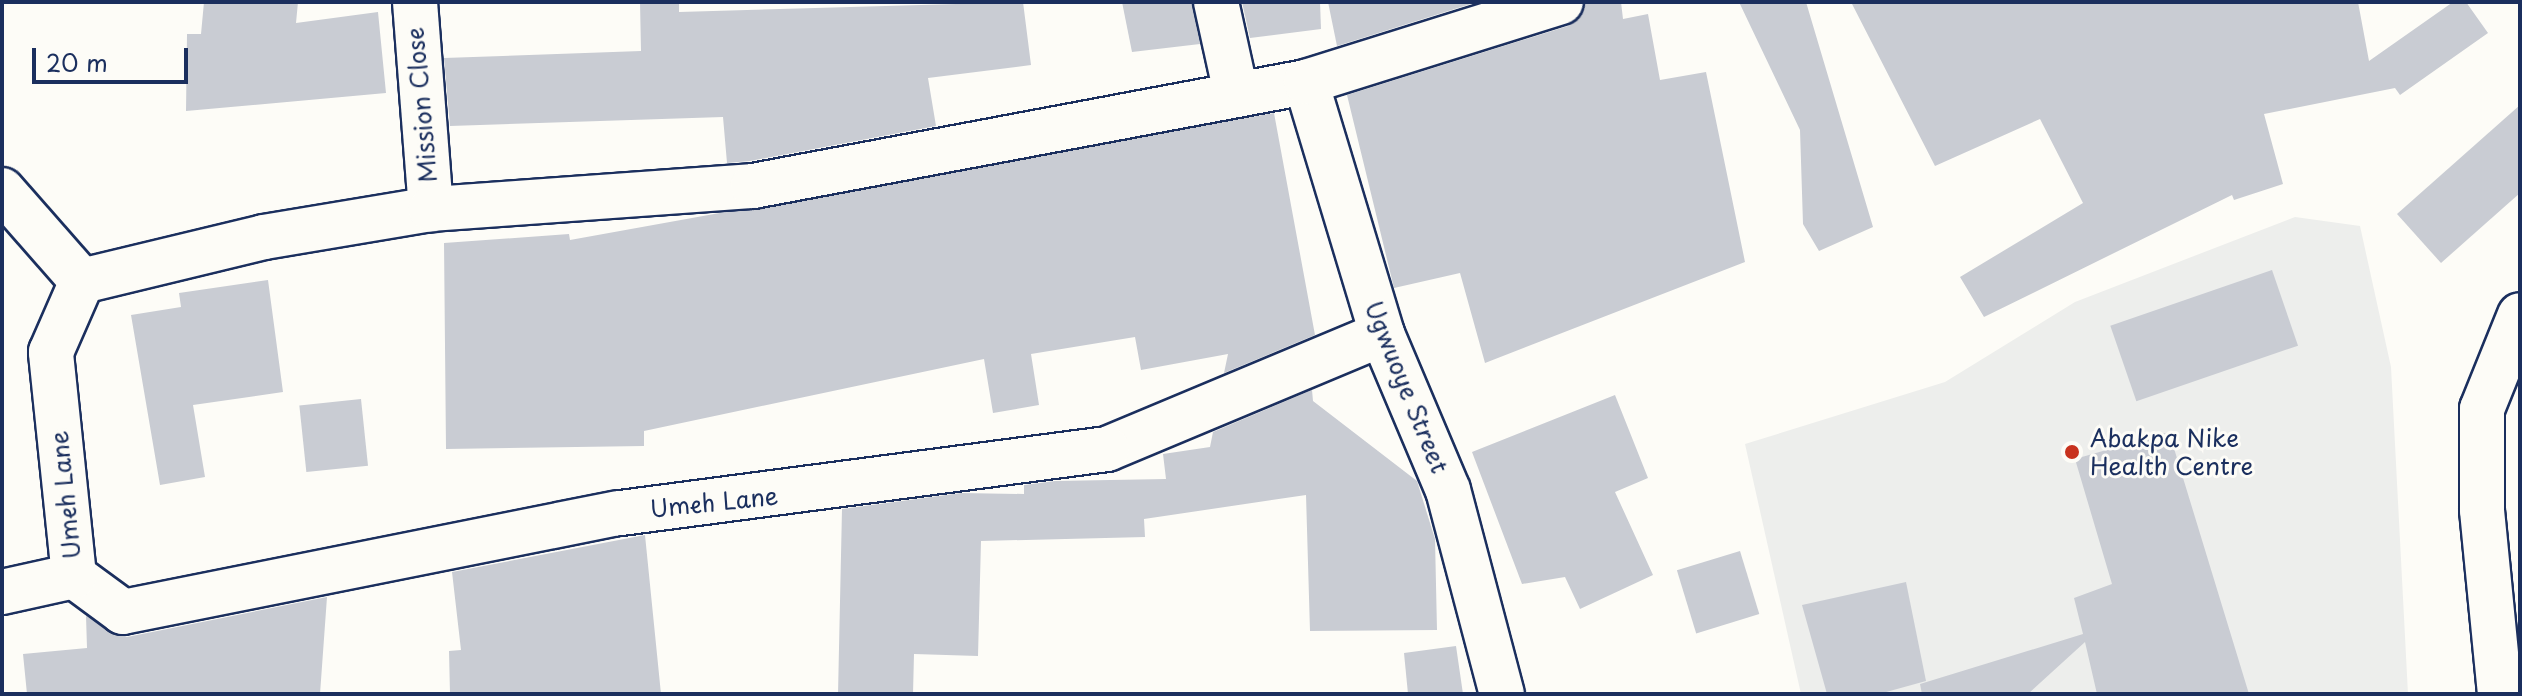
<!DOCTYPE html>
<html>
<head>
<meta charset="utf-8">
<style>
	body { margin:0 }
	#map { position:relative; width:2522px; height:696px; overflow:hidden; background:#fdfcf7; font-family:"Playpen Sans",sans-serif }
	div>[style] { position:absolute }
	.built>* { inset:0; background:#edeeec }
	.building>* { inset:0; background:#c9ccd3; transform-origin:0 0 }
	.roads { filter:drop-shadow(2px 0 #1b2f5e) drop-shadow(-2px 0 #1b2f5e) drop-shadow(0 2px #1b2f5e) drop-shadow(0 -2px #1b2f5e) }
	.minor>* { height:44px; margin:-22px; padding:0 22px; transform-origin:22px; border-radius:22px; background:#fdfcf7 }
	.tertiary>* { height:44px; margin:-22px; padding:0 22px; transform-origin:22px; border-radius:22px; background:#fdfcf7 }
	.dots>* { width:22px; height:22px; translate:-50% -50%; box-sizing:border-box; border:4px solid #fdfcf7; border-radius:50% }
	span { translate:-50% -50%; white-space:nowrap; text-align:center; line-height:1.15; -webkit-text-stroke:6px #fdfcf7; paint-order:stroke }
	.street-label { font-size:24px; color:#1b2f5e }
	.poi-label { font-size:24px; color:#1b2f5e }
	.left { translate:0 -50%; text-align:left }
	.frame { position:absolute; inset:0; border:4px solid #1b2f5e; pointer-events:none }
	.scale { position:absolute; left:32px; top:48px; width:156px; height:36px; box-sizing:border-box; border:4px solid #1b2f5e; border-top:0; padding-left:10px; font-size:24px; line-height:28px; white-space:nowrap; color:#1b2f5e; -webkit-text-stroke:6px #fdfcf7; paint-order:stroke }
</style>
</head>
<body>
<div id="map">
	<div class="built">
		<i style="clip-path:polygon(2295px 217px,2360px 226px,2391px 367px,2408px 694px,1801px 694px,1745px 444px,1945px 382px,2075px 302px)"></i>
	</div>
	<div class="building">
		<i style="clip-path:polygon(204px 2px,298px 2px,296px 23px,378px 12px,386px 93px,186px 111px,187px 34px,201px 34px)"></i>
		<i style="clip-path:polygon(640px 2px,679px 2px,679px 12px,1023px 2px,1031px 65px,928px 78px,936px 126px,750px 161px,727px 163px,723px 117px,450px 126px,444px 58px,641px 51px)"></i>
		<i style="clip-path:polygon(1122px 2px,1192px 2px,1200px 44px,1132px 52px)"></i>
		<i style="clip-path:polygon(1242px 2px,1320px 2px,1321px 29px,1250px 38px)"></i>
		<i style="clip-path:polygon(1328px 2px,1477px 2px,1337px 46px)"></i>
		<i style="clip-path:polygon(1585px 2px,1621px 2px,1623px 19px,1648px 14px,1660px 80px,1706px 72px,1745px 262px,1485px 363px,1460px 273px,1394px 288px,1347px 95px,1568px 26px)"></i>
		<i style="clip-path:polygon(1739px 2px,1806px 2px,1873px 227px,1819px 251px,1803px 224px,1800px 130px)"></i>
		<i style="clip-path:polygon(1851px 2px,2358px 2px,2369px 61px,2453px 2px,2466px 2px,2488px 33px,2400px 95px,2395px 88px,2264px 114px,2283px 184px,2234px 200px,2232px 195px,1984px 317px,1960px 277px,2083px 203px,2040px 119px,1935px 166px)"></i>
		<i style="clip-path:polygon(2520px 105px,2520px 193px,2441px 263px,2397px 214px)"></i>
		<i style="clip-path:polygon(1274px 113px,1315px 335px,1224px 373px,1228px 354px,1141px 370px,1135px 337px,1031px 354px,1039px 405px,993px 413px,984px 359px,644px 431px,644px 446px,446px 449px,444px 243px,569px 234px,570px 240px)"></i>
		<i style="left:2272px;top:270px;width:80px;height:171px;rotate:71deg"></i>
		<i style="clip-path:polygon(268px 280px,283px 392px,193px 405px,205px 477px,160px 485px,131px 315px,181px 307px,179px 293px)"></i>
		<i style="clip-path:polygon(1312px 390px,1313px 401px,1417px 481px,1435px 539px,1437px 630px,1310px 631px,1306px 495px,1144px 519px,1145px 537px,981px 541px,978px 656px,914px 654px,913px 694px,838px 694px,842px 509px,961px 493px,1024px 494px,1024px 485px,1055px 481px,1166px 479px,1163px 454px,1210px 447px,1213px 432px)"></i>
		<i style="clip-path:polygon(1615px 395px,1648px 478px,1615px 492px,1653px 575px,1580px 609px,1565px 577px,1522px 584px,1472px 452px)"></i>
		<i style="left:361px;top:399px;width:67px;height:62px;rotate:84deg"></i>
		<i style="clip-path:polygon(2169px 432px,2249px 694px,2097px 694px,2085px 642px,2028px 694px,1922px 694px,1920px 684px,2083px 634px,2074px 598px,2112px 584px,2075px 459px)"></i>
		<i style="clip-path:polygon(645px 535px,661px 694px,450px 694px,449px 651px,461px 650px,452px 572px)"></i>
		<i style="left:1740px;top:551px;width:66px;height:66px;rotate:73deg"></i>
		<i style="clip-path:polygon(1906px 582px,1926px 681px,1879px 694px,1827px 694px,1802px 605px)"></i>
		<i style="clip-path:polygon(327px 597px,320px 694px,27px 694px,23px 654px,87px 648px,86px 616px,127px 637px)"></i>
		<i style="clip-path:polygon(1456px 646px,1463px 694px,1408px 694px,1404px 653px)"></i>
	</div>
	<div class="roads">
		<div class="minor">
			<i style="left:415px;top:2px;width:208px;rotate:85.6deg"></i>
			<i style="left:1216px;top:2px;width:93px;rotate:77.6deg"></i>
			<i style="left:1306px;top:82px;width:263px;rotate:73.2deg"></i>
			<i style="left:1382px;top:334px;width:169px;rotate:67.1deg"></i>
			<i style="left:1448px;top:490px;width:211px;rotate:75.2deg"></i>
			<i style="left:2px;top:190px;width:121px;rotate:48.7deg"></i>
			<i style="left:1382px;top:334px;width:298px;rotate:157.3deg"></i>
			<i style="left:1107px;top:449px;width:493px;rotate:172.5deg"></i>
			<i style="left:618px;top:513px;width:505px;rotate:168.69deg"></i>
			<i style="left:123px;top:612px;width:61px;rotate:-143.7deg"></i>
			<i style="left:74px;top:576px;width:225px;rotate:-95.9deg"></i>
			<i style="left:51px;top:352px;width:77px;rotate:-66.4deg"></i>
			<i style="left:82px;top:281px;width:187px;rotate:-13.6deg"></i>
			<i style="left:264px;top:237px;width:169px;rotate:-9.5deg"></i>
			<i style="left:431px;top:209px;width:323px;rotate:-4.1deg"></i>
			<i style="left:753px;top:186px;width:563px;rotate:-10.65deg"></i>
			<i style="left:1306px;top:82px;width:267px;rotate:-17.4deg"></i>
			<i style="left:2px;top:592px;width:74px;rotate:-12.5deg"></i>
		</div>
		<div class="tertiary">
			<i style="left:2500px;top:694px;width:185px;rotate:-95.6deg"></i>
			<i style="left:2482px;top:510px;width:101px;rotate:-90deg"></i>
			<i style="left:2482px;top:409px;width:101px;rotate:-68deg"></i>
		</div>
	</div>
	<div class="dots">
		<i style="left:2072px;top:452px;background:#c8321e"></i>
	</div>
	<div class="street-label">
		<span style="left:421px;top:105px;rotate:-95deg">Mission Close</span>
		<span style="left:1407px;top:387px;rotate:68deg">Ugwuoye Street</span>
		<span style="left:65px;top:495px;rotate:-96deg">Umeh Lane</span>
		<span style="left:714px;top:502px;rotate:-6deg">Umeh Lane</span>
	</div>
	<div class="poi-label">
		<span class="left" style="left:2090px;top:452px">Abakpa Nike<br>Health Centre</span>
	</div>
	<div class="frame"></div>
	<div class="scale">20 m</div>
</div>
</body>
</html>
